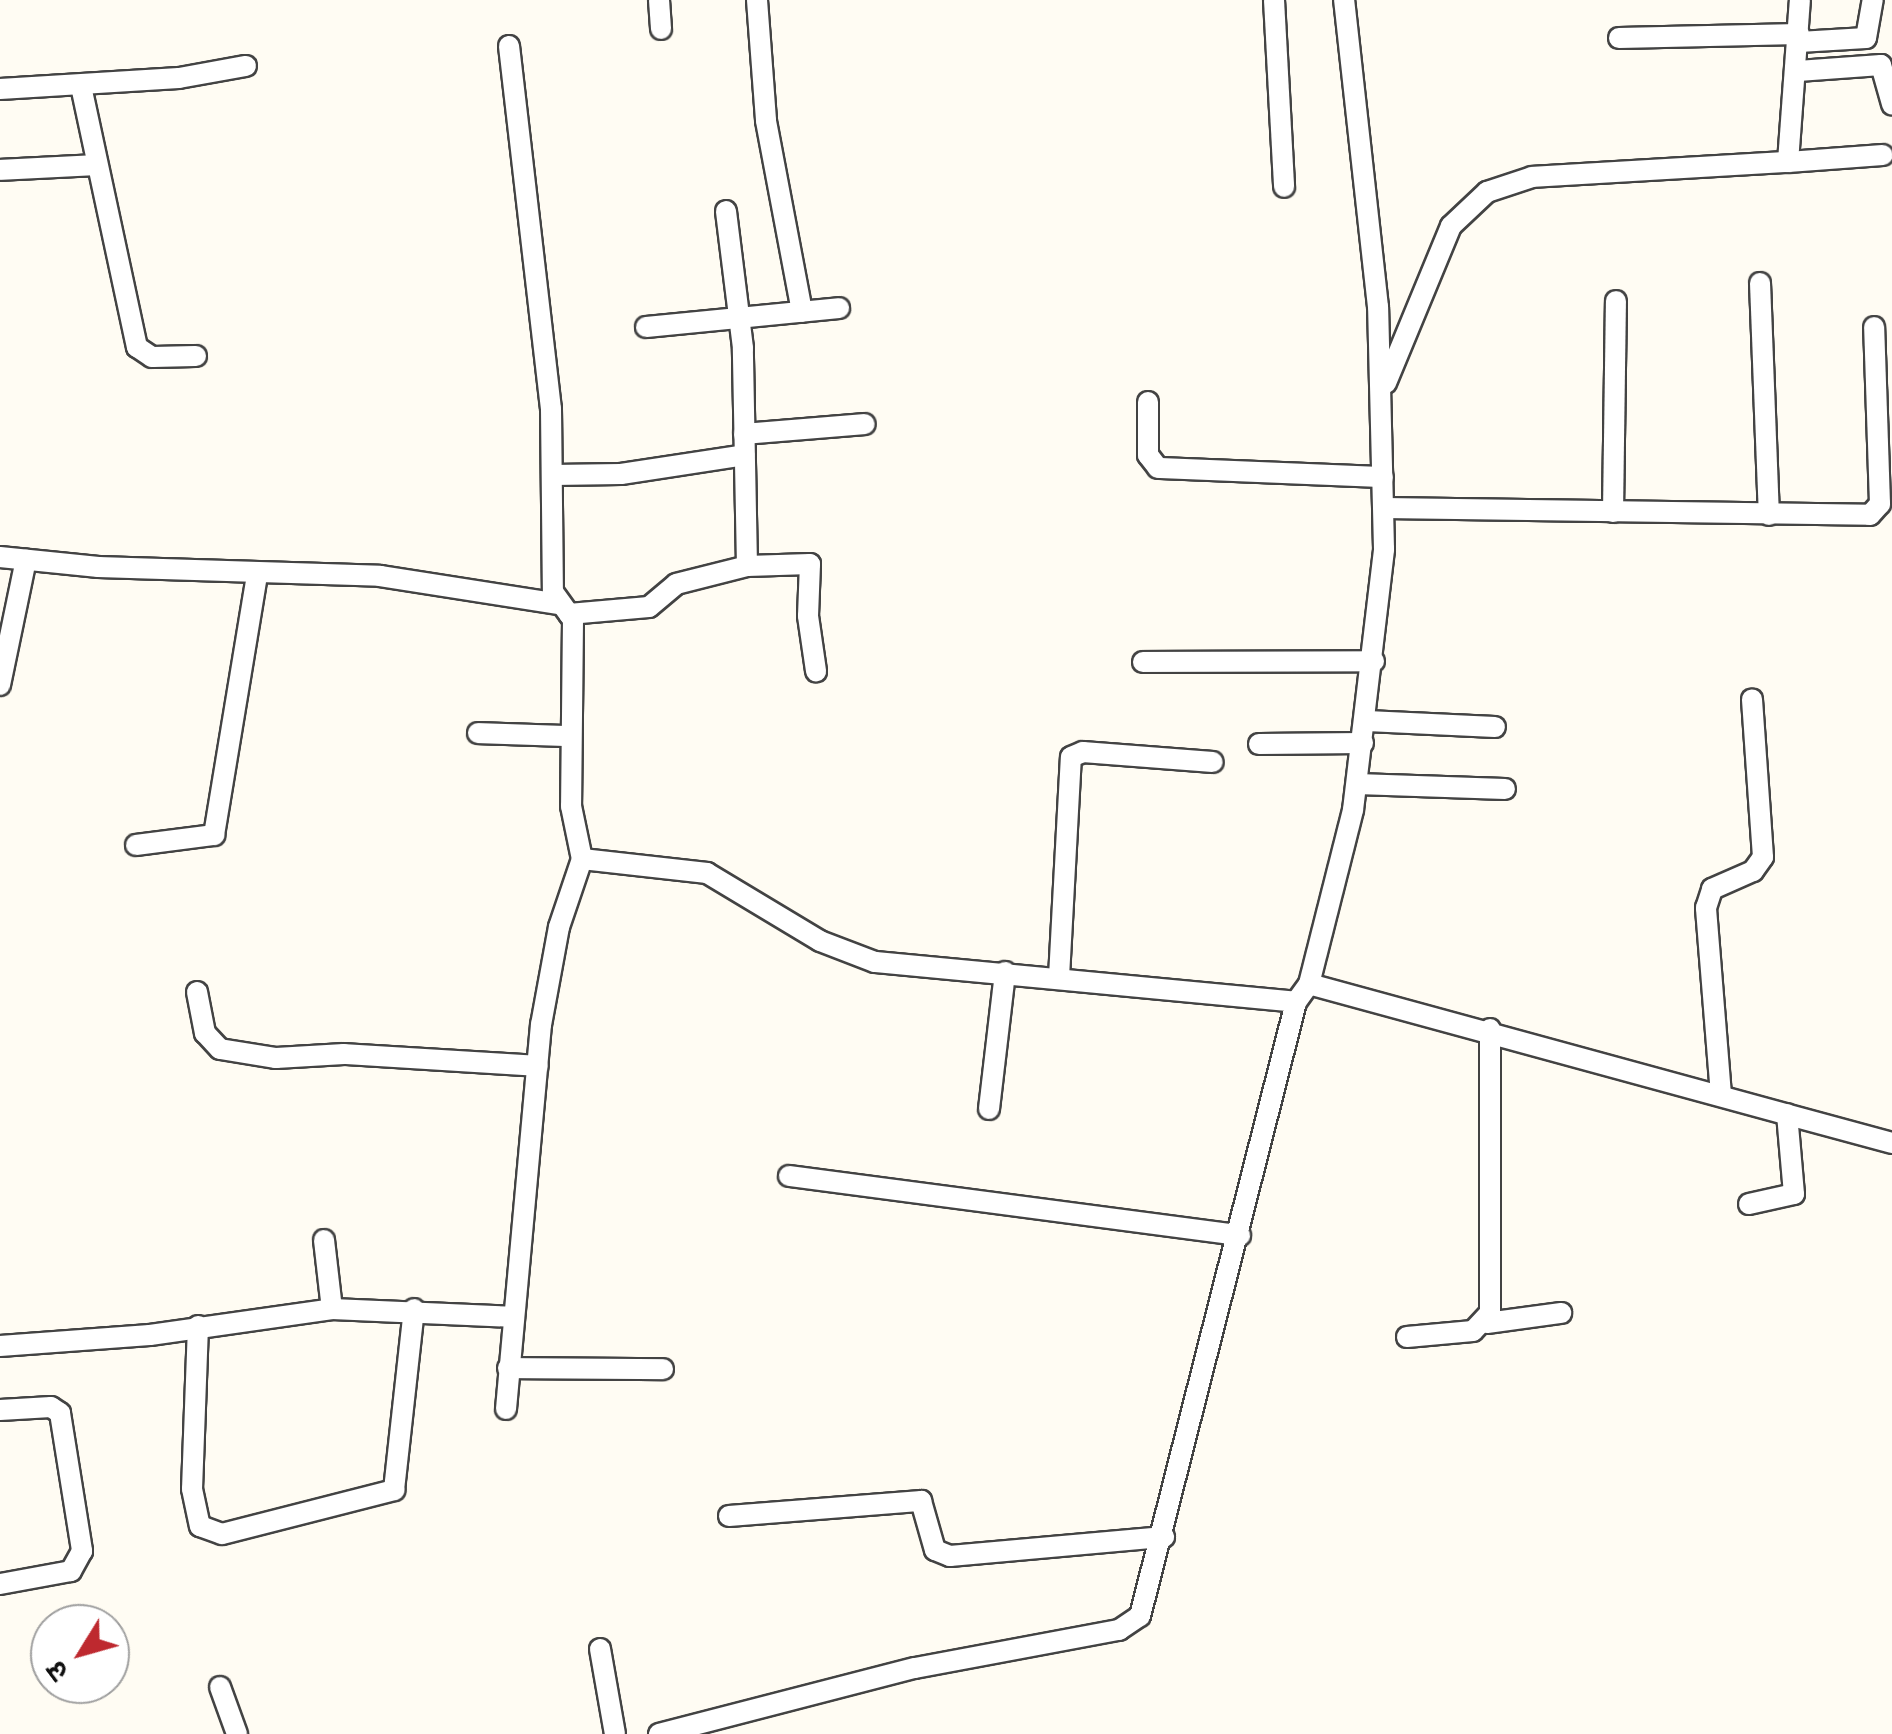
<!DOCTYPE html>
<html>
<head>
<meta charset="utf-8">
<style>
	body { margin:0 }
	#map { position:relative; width:1892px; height:1734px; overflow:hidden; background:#fffcf3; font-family:"Zilla Slab","Noto Sans Devanagari",serif }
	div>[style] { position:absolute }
	.roads { filter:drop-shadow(2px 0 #434343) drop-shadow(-2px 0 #434343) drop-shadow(0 2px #434343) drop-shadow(0 -2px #434343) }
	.minor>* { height:20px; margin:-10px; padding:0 10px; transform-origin:10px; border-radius:10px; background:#fff }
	span { translate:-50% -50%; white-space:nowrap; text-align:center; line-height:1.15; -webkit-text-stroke:10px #fff; paint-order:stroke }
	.north { position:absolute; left:30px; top:1604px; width:100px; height:100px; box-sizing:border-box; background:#fff; border:2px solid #9f9f9f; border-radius:50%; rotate:233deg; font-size:28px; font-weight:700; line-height:40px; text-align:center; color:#101010 }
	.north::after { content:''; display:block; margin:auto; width:35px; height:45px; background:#be292f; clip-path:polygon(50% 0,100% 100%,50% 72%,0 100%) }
</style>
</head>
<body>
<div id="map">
	<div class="roads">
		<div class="minor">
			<i style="left:659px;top:0;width:29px;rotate:86deg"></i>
			<i style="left:757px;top:0;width:121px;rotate:85.7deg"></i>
			<i style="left:766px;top:121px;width:194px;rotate:79.3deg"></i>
			<i style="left:1274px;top:0;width:187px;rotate:86.9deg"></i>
			<i style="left:1619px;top:38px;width:180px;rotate:-1.3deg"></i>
			<i style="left:1799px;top:42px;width:67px;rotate:-3.4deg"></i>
			<i style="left:1866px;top:38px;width:39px;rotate:-80deg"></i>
			<i style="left:509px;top:46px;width:365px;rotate:83.4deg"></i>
			<i style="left:551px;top:409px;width:183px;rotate:89.4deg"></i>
			<i style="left:553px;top:592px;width:34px;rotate:54deg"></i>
			<i style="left:573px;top:620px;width:186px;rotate:90.6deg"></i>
			<i style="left:571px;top:806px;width:54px;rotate:78.3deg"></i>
			<i style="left:582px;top:859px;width:126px;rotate:6.4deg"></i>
			<i style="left:707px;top:873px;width:132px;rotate:31deg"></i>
			<i style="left:820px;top:941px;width:59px;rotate:20.9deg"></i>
			<i style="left:875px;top:962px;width:423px;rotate:5.4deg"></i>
			<i style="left:1798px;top:71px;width:83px;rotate:-4.1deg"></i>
			<i style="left:1881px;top:65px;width:41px;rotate:74.2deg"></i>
			<i style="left:81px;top:86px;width:267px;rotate:77.9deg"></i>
			<i style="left:137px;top:347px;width:18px;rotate:34deg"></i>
			<i style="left:152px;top:357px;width:44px;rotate:-1.3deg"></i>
			<i style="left:0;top:89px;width:179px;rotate:-3.5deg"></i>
			<i style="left:179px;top:78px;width:68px;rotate:-10.2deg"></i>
			<i style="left:1788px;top:162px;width:95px;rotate:-4.2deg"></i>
			<i style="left:0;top:170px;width:97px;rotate:-3deg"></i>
			<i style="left:1760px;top:283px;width:232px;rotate:87.8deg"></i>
			<i style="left:646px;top:327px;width:194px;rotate:-5.6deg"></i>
			<i style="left:1386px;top:383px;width:170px;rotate:-67.5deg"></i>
			<i style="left:1451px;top:226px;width:50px;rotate:-43.4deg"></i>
			<i style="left:1487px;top:192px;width:47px;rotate:-18.4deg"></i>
			<i style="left:1532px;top:177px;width:256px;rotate:-3.4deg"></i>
			<i style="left:1788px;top:162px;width:162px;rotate:-85.8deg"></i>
			<i style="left:1148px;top:402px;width:53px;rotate:90deg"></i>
			<i style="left:1148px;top:455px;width:16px;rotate:52deg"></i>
			<i style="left:1158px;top:468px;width:225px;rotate:2.3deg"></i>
			<i style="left:744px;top:434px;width:121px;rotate:-4.7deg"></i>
			<i style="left:553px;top:475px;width:68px;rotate:-0.8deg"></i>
			<i style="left:621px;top:474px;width:125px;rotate:-8.7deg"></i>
			<i style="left:1384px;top:508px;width:486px;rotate:0.8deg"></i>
			<i style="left:1870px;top:515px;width:15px;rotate:-48deg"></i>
			<i style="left:1880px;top:504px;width:177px;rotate:-91.9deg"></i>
			<i style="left:1613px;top:512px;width:211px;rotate:-89.2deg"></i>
			<i style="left:0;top:557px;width:99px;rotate:5.8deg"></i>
			<i style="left:98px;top:567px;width:282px;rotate:1.8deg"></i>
			<i style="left:380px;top:576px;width:181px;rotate:8.9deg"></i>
			<i style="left:747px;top:566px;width:63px;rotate:-1.8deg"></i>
			<i style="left:810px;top:564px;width:52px;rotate:92.2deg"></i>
			<i style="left:808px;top:616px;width:56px;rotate:81.7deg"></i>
			<i style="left:569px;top:614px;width:80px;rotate:-5deg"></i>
			<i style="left:649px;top:607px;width:35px;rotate:-40deg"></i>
			<i style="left:676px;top:584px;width:73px;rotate:-14.2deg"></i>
			<i style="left:747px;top:566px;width:218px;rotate:-91.1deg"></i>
			<i style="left:743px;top:348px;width:138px;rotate:-97.1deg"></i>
			<i style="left:1143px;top:662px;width:231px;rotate:-0.2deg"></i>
			<i style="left:0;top:685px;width:128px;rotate:-78.3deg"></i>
			<i style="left:1367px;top:721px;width:128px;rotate:2.7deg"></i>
			<i style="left:478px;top:733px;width:92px;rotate:1.9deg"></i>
			<i style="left:1259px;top:744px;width:104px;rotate:-0.6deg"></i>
			<i style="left:1357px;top:784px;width:148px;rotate:1.9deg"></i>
			<i style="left:136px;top:845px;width:79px;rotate:-7.3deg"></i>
			<i style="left:214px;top:835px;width:265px;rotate:-80.6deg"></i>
			<i style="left:1059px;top:977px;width:220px;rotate:-86.9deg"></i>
			<i style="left:1071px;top:757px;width:13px;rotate:-23deg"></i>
			<i style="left:1083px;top:752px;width:130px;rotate:4.4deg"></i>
			<i style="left:1309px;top:984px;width:179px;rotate:-75.8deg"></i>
			<i style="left:1353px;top:810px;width:263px;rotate:-83.2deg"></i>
			<i style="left:1384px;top:549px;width:242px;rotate:-91.4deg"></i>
			<i style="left:1378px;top:307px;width:309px;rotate:-96.3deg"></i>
			<i style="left:197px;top:992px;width:42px;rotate:79deg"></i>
			<i style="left:205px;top:1033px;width:22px;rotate:47deg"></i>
			<i style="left:220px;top:1049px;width:57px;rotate:9.1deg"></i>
			<i style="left:276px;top:1058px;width:68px;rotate:-3.4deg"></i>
			<i style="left:344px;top:1054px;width:194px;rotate:3.5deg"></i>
			<i style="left:1721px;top:1095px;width:188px;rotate:-94.6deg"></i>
			<i style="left:1706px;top:908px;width:20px;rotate:-72deg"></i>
			<i style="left:1712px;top:889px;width:45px;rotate:-23.7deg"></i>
			<i style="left:1753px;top:871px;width:17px;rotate:-54deg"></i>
			<i style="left:1763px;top:857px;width:158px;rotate:-94deg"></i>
			<i style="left:989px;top:1109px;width:138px;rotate:-83.3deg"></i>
			<i style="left:789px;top:1176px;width:455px;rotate:7.5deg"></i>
			<i style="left:1749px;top:1204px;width:46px;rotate:-12.5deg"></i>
			<i style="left:1794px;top:1194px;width:80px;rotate:-95deg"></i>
			<i style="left:324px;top:1240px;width:69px;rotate:83.4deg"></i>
			<i style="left:1487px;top:1323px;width:75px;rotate:-7.7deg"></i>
			<i style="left:198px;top:1326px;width:163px;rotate:92.1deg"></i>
			<i style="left:192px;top:1489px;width:38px;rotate:78deg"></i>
			<i style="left:200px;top:1526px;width:23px;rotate:20deg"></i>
			<i style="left:222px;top:1534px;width:178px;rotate:-14.3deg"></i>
			<i style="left:394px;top:1490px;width:182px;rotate:-83.7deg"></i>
			<i style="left:1407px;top:1337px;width:66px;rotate:-5.2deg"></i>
			<i style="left:1473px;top:1331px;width:25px;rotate:-47deg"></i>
			<i style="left:1490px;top:1313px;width:284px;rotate:-90deg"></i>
			<i style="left:0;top:1346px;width:150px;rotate:-4.2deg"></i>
			<i style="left:150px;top:1335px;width:184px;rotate:-8.1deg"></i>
			<i style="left:332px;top:1309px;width:180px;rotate:2.5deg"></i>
			<i style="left:508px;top:1368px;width:155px;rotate:0.4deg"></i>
			<i style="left:506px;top:1409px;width:386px;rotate:-84.8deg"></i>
			<i style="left:541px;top:1025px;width:100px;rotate:-79.6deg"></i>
			<i style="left:559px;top:927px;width:72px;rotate:-71.3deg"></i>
			<i style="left:0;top:1410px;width:51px;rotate:-3.4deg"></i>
			<i style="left:51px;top:1407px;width:11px;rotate:34deg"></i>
			<i style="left:60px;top:1413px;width:140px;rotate:80.9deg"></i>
			<i style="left:82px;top:1551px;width:23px;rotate:119deg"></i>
			<i style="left:71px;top:1571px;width:72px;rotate:169.6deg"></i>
			<i style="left:729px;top:1516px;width:193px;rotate:-4.5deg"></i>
			<i style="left:921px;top:1501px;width:51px;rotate:74.1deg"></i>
			<i style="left:935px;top:1550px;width:16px;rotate:22deg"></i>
			<i style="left:950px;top:1556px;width:215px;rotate:-5.1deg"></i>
			<i style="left:600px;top:1649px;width:86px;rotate:80deg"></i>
			<i style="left:220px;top:1687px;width:50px;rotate:70.1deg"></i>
			<i style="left:659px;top:1734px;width:264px;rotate:-14.5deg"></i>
			<i style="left:915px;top:1668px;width:208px;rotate:-10.6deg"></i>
			<i style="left:1119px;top:1630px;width:25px;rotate:-34deg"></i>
			<i style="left:1140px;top:1616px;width:634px;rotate:-75.74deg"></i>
			<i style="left:1296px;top:1002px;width:22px;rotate:-54deg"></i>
			<i style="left:1309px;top:984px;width:604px;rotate:15.26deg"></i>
		</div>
	</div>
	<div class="north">उ</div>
</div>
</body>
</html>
